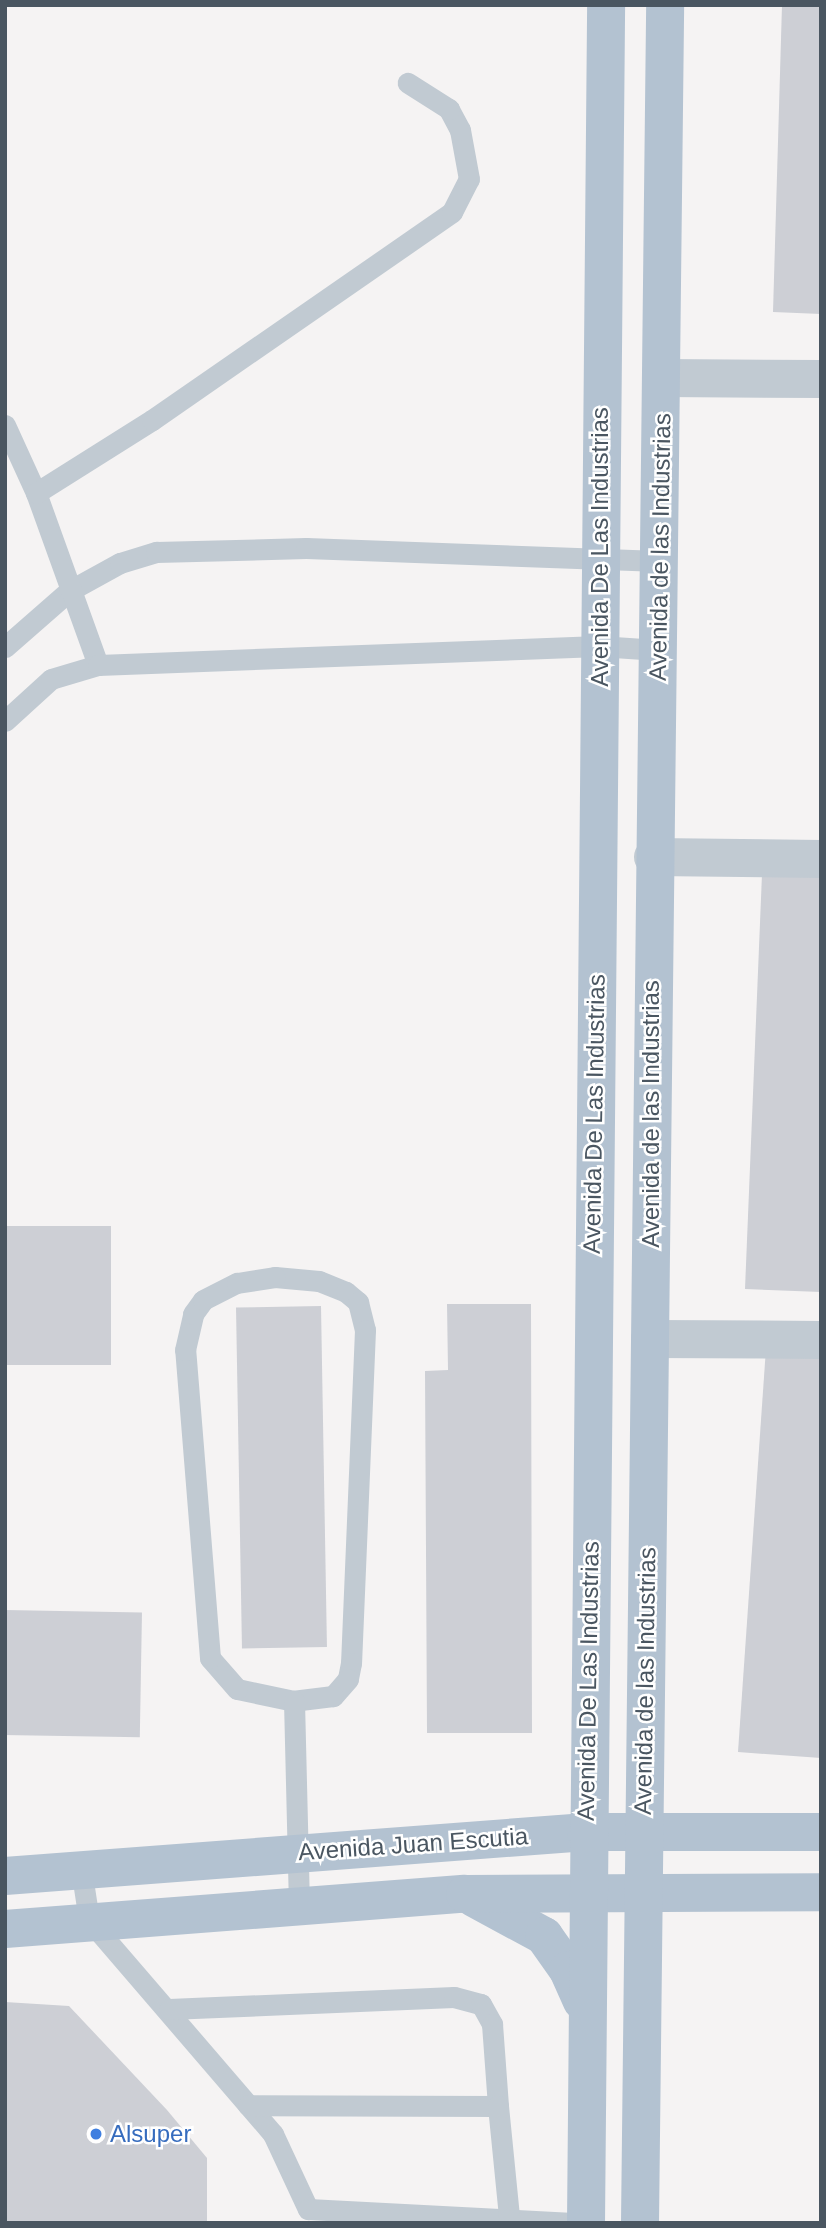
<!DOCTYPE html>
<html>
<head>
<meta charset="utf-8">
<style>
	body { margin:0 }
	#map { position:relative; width:826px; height:2228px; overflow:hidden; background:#f5f3f3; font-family:Helvetica,sans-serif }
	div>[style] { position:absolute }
	.building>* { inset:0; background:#cdcfd5; transform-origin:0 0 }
	.service>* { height:21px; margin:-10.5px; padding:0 10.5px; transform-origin:10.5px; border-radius:10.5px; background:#c1cad2 }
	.minor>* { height:38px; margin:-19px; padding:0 19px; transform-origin:19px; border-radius:19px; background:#c1cad2 }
	.primary>* { height:38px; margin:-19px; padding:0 19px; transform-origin:19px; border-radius:19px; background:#b3c2d1 }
	.dots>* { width:19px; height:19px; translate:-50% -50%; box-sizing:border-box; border:4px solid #fff; border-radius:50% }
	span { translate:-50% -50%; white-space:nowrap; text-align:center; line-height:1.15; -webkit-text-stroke:5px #fff; paint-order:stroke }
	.street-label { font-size:24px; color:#4a5661 }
	.shop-label { font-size:24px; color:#366cbe }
	.left { translate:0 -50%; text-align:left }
	.frame { position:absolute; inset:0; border:7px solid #4a5661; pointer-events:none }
</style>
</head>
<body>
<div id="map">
	<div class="building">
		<i style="clip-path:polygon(782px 5px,821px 5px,821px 314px,773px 312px)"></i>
		<i style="clip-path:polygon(762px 874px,821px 877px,821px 1292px,745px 1289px)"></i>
		<i style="left:111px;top:1226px;width:139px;height:106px;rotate:90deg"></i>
		<i style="clip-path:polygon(447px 1304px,531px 1304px,532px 1733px,427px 1733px,425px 1371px,448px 1370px)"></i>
		<i style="left:321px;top:1306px;width:341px;height:85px;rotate:89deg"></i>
		<i style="clip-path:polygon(766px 1348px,821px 1352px,821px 1758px,738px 1752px)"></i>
		<i style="left:5px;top:1610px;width:137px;height:125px;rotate:1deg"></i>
		<i style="clip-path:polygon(5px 2002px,69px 2006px,167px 2110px,207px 2158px,207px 2223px,5px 2223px)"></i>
	</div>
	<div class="service">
		<i style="left:5px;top:425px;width:75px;rotate:65.5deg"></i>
		<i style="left:5px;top:647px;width:85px;rotate:-41.2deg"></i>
		<i style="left:69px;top:591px;width:58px;rotate:-28.8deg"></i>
		<i style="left:120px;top:563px;width:38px;rotate:-17deg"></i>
		<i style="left:156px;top:552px;width:150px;rotate:-1.5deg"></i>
		<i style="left:306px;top:548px;width:354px;rotate:2.1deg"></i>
		<i style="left:98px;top:665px;width:183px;rotate:-109.8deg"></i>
		<i style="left:36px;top:493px;width:137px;rotate:-32.2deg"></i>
		<i style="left:152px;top:420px;width:365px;rotate:-34.7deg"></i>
		<i style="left:452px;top:212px;width:37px;rotate:-63deg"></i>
		<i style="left:469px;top:179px;width:50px;rotate:-100.4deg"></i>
		<i style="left:460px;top:130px;width:24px;rotate:-118deg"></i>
		<i style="left:449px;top:109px;width:49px;rotate:-147.6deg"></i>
		<i style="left:5px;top:721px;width:62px;rotate:-42.4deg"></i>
		<i style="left:51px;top:679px;width:49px;rotate:-16.6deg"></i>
		<i style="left:98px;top:665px;width:501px;rotate:-2.17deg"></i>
		<i style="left:599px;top:646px;width:59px;rotate:3.9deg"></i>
		<i style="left:275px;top:1277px;width:44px;rotate:5.2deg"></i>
		<i style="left:319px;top:1281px;width:29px;rotate:22deg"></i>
		<i style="left:346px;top:1292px;width:16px;rotate:40deg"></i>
		<i style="left:358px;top:1302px;width:29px;rotate:76deg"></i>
		<i style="left:365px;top:1330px;width:333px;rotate:92.4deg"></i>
		<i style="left:351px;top:1663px;width:16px;rotate:101deg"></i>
		<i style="left:348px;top:1679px;width:23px;rotate:131deg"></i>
		<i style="left:333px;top:1696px;width:39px;rotate:173deg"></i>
		<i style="left:294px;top:1701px;width:58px;rotate:-168.1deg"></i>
		<i style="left:237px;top:1689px;width:41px;rotate:-131.1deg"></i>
		<i style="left:210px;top:1658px;width:309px;rotate:-94.6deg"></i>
		<i style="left:185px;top:1350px;width:37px;rotate:-77deg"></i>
		<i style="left:193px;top:1314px;width:17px;rotate:-54deg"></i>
		<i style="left:203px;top:1300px;width:38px;rotate:-27deg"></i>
		<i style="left:237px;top:1283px;width:38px;rotate:-9deg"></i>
		<i style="left:294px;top:1701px;width:204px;rotate:88.6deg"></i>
		<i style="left:81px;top:1868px;width:53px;rotate:81.3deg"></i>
		<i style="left:89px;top:1920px;width:282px;rotate:49.3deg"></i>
		<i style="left:273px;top:2134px;width:83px;rotate:65deg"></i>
		<i style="left:308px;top:2209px;width:270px;rotate:3deg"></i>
		<i style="left:169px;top:2009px;width:285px;rotate:-2.4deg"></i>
		<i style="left:454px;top:1997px;width:28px;rotate:15deg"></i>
		<i style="left:481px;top:2004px;width:23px;rotate:61deg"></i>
		<i style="left:492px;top:2024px;width:82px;rotate:85.8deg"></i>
		<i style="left:498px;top:2106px;width:250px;rotate:-179.8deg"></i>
		<i style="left:498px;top:2106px;width:112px;rotate:84.3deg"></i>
	</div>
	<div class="minor">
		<i style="left:664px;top:378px;width:157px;rotate:0.4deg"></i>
		<i style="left:653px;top:857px;width:168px;rotate:0.7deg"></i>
		<i style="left:650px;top:1339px;width:171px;rotate:0.3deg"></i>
	</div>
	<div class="primary">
		<i style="left:5px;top:1876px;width:583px;rotate:-4.33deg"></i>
		<i style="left:586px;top:1832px;width:235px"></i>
		<i style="left:474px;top:1898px;width:80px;rotate:28.5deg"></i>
		<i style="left:544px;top:1936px;width:42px;rotate:54.8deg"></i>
		<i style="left:568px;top:1970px;width:34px;rotate:66deg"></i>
		<i style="left:5px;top:1929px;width:461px;rotate:-4.4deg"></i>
		<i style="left:465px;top:1894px;width:356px;rotate:-0.3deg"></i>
		<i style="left:586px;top:2223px;width:2218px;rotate:-89.48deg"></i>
		<i style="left:640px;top:2223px;width:2218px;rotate:-89.35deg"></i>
	</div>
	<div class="dots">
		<i style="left:96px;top:2134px;background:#3f7fe0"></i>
	</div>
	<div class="street-label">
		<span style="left:600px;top:547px;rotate:-90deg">Avenida De Las Industrias</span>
		<span style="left:660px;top:547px;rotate:-89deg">Avenida de las Industrias</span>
		<span style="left:594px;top:1114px;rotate:-89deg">Avenida De Las Industrias</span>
		<span style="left:651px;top:1114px;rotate:-90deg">Avenida de las Industrias</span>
		<span style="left:588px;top:1681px;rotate:-89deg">Avenida De Las Industrias</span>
		<span style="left:645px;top:1681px;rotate:-89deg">Avenida de las Industrias</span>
		<span style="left:413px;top:1844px;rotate:-4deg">Avenida Juan Escutia</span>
	</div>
	<div class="shop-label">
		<span class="left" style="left:110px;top:2134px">Alsuper</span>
	</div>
	<div class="frame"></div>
</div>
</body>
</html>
